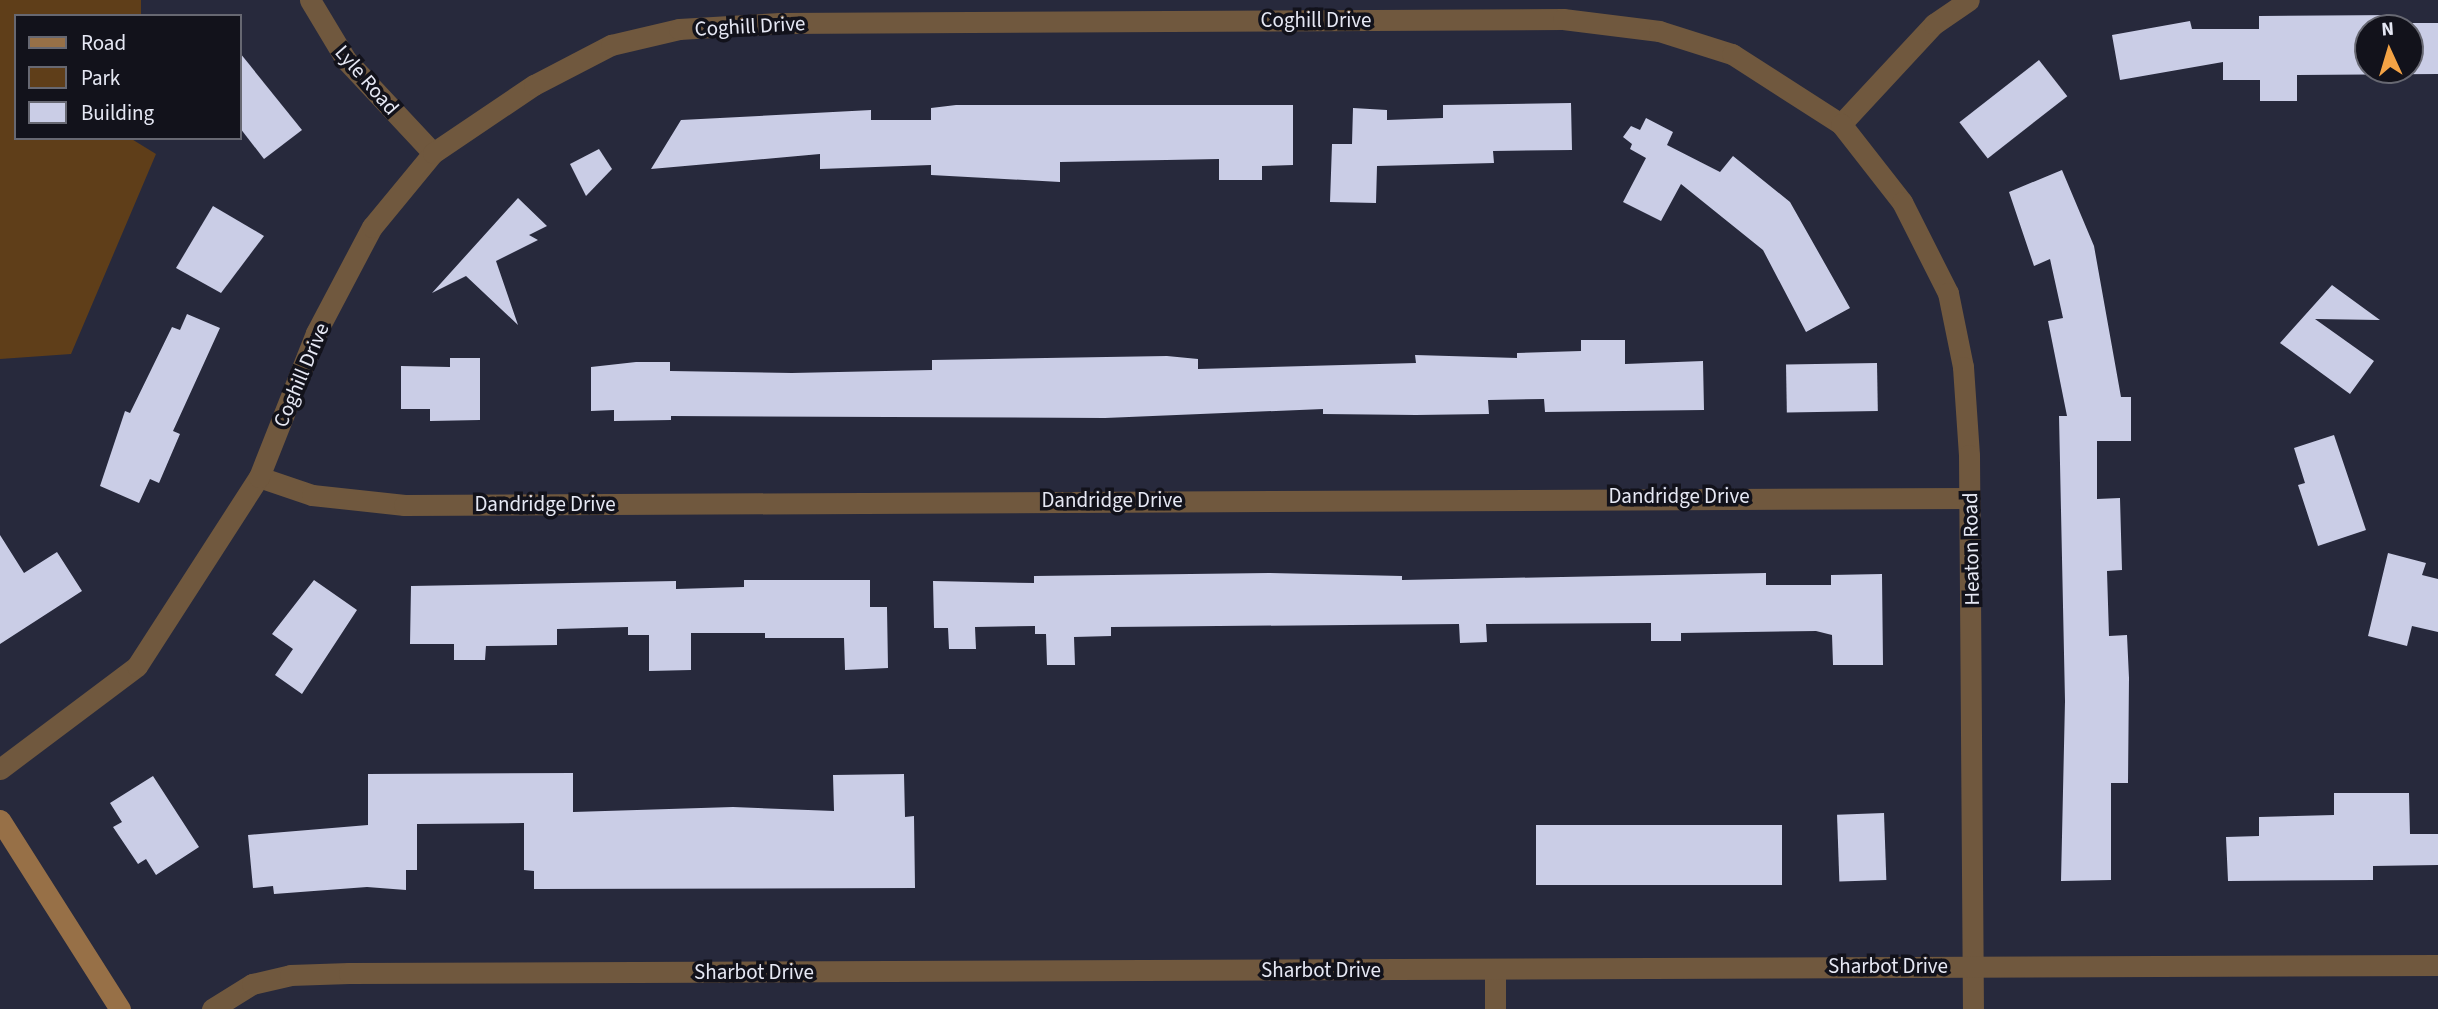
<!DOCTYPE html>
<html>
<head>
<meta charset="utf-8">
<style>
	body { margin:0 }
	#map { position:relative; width:2438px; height:1009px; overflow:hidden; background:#27293c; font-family:"Source Sans 3",sans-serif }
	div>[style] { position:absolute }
	.green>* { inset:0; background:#5f3e19 }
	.building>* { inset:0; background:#cacde6; transform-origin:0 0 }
	.street>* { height:21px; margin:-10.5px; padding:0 10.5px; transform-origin:10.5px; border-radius:10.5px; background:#70583e }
	.secondary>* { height:21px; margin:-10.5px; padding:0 10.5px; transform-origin:10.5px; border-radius:10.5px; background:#977047 }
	span { translate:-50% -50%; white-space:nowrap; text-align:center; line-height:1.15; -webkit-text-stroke:7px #12121b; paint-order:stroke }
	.street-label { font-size:21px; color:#e6e8f4 }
	.legend { position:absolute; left:14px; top:14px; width:228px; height:126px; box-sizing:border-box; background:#12121b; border:2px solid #676872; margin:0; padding:9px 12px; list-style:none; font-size:21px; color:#e6e8f4 }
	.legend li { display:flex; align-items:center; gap:14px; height:35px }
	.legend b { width:35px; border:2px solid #676872 }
	.north { position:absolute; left:2354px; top:14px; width:70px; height:70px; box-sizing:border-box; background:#12121b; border:2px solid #676872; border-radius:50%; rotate:356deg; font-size:19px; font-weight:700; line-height:28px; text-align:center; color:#e6e8f4 }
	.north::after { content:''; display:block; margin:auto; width:24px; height:32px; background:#f4a345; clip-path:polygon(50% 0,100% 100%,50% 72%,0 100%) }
</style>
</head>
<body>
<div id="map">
	<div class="green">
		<i style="clip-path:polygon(0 0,141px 0,141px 16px,16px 16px,16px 138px,130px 138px,156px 154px,71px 354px,0 359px)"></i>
	</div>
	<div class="building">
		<i style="clip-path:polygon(evenodd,2396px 15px,2396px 23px,2438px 23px,2438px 74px,2297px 75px,2297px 101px,2260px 101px,2260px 80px,2223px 80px,2223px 62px,2120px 80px,2112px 35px,2190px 21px,2192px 29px,2259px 29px,2259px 16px,2396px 15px,2368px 28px,2410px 28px,2410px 70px,2368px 70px,2368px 28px)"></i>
		<i style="clip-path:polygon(240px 53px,302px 130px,264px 159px,240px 128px)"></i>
		<i style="left:2039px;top:60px;width:46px;height:101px;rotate:52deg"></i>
		<i style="clip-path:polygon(1571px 103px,1572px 150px,1493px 151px,1494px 163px,1377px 166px,1376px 203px,1330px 202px,1332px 144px,1352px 144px,1353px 108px,1387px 110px,1387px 120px,1443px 118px,1443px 105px)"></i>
		<i style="clip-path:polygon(956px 105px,1293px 105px,1293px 165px,1262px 166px,1262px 180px,1219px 180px,1219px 159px,1060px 162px,1060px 182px,931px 175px,931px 165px,820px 169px,820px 154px,651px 169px,681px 120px,871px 110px,871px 120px,931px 120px,931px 108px)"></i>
		<i style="clip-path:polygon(1646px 118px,1673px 132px,1667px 145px,1720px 172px,1733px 156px,1790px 202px,1850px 308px,1806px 332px,1763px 250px,1681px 184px,1661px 221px,1623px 202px,1646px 158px,1630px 149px,1632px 144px,1623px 137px,1631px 126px,1640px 130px)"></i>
		<i style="clip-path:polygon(599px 149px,612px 169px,586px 196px,570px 164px)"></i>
		<i style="clip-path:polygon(2062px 170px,2094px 246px,2121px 397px,2131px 397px,2131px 441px,2097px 441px,2097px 499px,2120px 498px,2122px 570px,2107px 571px,2109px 636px,2127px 635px,2129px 678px,2128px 783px,2111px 783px,2111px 880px,2061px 881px,2065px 701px,2059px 416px,2067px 416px,2048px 321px,2063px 318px,2050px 259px,2034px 266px,2009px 192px)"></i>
		<i style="clip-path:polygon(518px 198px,547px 226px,529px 235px,538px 240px,496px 261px,518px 325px,466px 276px,432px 293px)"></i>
		<i style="clip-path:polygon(213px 206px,264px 236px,221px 293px,176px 268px)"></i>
		<i style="clip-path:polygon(2332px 285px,2380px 320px,2315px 319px,2374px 361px,2350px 394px,2280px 343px)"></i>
		<i style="clip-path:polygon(187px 314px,220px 328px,173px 431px,180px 434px,159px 483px,150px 479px,139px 503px,100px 486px,125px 411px,130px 413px,172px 327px,180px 330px)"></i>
		<i style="clip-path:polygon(1581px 340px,1625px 340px,1625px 364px,1703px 361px,1704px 410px,1545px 412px,1544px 399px,1488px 400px,1489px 414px,1416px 415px,1323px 414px,1323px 409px,1105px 418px,671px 416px,671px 420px,614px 421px,614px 410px,591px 411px,591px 367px,636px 362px,670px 362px,670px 371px,792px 373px,932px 370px,932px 360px,1167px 356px,1198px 359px,1198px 369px,1416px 363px,1415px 355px,1517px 358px,1517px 353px,1581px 351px)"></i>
		<i style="clip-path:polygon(450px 358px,480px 358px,480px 420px,430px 421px,430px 409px,401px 409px,401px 366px,450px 367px)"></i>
		<i style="left:1877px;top:363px;width:48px;height:91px;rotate:89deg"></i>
		<i style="clip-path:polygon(2334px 435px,2366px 530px,2318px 546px,2298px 485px,2305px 483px,2294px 448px)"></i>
		<i style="clip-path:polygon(0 535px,24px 573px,57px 552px,82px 591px,0 644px)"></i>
		<i style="clip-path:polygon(2388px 553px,2426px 563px,2422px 575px,2438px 579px,2438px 632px,2412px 626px,2407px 646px,2368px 636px)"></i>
		<i style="clip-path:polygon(1269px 573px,1402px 576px,1402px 580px,1766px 573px,1766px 585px,1831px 585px,1831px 575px,1882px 574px,1883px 665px,1833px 665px,1832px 635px,1816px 631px,1681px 633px,1681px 641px,1651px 641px,1651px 623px,1486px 624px,1487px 642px,1460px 643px,1459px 624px,1111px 627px,1111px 636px,1074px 637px,1075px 665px,1047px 665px,1046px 634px,1035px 634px,1035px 626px,975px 627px,976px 649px,949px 649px,948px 628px,934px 628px,933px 581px,1034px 583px,1034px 576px)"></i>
		<i style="clip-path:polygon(314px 580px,357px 610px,302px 694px,275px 675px,293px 649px,272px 634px)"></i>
		<i style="clip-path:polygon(744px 580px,870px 580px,870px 607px,887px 607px,888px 668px,845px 670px,844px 638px,765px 638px,765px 633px,691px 633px,691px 670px,649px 671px,649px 635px,628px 635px,628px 627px,557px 629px,557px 645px,486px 646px,485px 660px,454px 660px,454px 644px,410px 644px,411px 586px,676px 581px,676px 589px,744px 587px)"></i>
		<i style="clip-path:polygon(573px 773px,573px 812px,733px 807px,834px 811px,833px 775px,904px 774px,905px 817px,914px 816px,915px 888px,534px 889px,534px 871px,524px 870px,524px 823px,417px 824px,417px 870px,406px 870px,406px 890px,367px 887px,274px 894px,273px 886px,253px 888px,248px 835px,368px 825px,368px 774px)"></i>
		<i style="clip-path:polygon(153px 776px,199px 847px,156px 875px,146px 859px,138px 864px,113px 827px,122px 822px,110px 803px)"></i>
		<i style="clip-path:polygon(2334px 793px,2409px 793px,2410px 834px,2438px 834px,2438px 865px,2373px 866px,2373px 880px,2228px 881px,2226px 837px,2259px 836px,2259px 817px,2334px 815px)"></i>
		<i style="left:1884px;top:813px;width:67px;height:47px;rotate:88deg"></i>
		<i style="left:1782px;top:825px;width:60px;height:246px;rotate:90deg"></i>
	</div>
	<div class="street">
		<i style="left:310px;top:0;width:70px;rotate:59deg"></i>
		<i style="left:346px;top:60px;width:127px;rotate:46.9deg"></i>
		<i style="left:1841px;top:124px;width:137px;rotate:-47.1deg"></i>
		<i style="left:1934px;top:24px;width:42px;rotate:-34.4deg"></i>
		<i style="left:259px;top:477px;width:56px;rotate:18.8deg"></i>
		<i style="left:312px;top:495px;width:93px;rotate:6.2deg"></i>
		<i style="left:404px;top:505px;width:1565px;rotate:-0.26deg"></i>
		<i style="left:0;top:769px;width:171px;rotate:-36.9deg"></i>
		<i style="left:137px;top:666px;width:225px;rotate:-57.2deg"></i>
		<i style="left:259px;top:477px;width:155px;rotate:-68.4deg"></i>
		<i style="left:316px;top:333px;width:120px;rotate:-62.2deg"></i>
		<i style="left:372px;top:227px;width:96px;rotate:-50.5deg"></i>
		<i style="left:433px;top:153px;width:122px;rotate:-34deg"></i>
		<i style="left:534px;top:85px;width:87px;rotate:-27.5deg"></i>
		<i style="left:611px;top:45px;width:70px;rotate:-13.2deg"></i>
		<i style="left:679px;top:29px;width:101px;rotate:-3.4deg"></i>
		<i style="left:780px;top:23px;width:783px;rotate:-0.29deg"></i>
		<i style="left:1563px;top:19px;width:97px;rotate:7.1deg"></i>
		<i style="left:1659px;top:31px;width:77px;rotate:17.5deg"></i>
		<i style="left:1732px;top:54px;width:130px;rotate:32.7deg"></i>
		<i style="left:1841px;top:124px;width:99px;rotate:52deg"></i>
		<i style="left:1902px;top:202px;width:102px;rotate:63.2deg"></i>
		<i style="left:1948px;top:293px;width:76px;rotate:78.5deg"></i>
		<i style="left:1963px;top:367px;width:88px;rotate:86.1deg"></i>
		<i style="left:1969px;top:455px;width:554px;rotate:89.59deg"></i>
		<i style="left:1495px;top:969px;width:40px;rotate:90deg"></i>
		<i style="left:212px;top:1009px;width:47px;rotate:-32deg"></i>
		<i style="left:252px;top:984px;width:39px;rotate:-13deg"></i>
		<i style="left:290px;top:975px;width:59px;rotate:-1.9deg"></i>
		<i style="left:349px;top:973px;width:2089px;rotate:-0.22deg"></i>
	</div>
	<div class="secondary">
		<i style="left:0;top:820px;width:224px;rotate:57.6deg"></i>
	</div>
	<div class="street-label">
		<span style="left:1316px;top:20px">Coghill Drive</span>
		<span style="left:750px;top:26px;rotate:-3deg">Coghill Drive</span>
		<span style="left:367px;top:80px;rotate:49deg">Lyle Road</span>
		<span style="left:301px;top:375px;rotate:-67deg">Coghill Drive</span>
		<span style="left:1679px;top:496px">Dandridge Drive</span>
		<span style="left:1112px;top:500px">Dandridge Drive</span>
		<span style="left:545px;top:504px">Dandridge Drive</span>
		<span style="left:1971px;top:549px;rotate:-91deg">Heaton Road</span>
		<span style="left:1888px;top:966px">Sharbot Drive</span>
		<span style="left:1321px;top:970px">Sharbot Drive</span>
		<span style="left:754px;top:972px">Sharbot Drive</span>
	</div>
	<ul class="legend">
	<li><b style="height:9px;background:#977047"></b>Road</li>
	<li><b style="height:19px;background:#5f3e19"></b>Park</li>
	<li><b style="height:19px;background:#cacde6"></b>Building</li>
	</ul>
	<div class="north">N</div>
</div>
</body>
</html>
